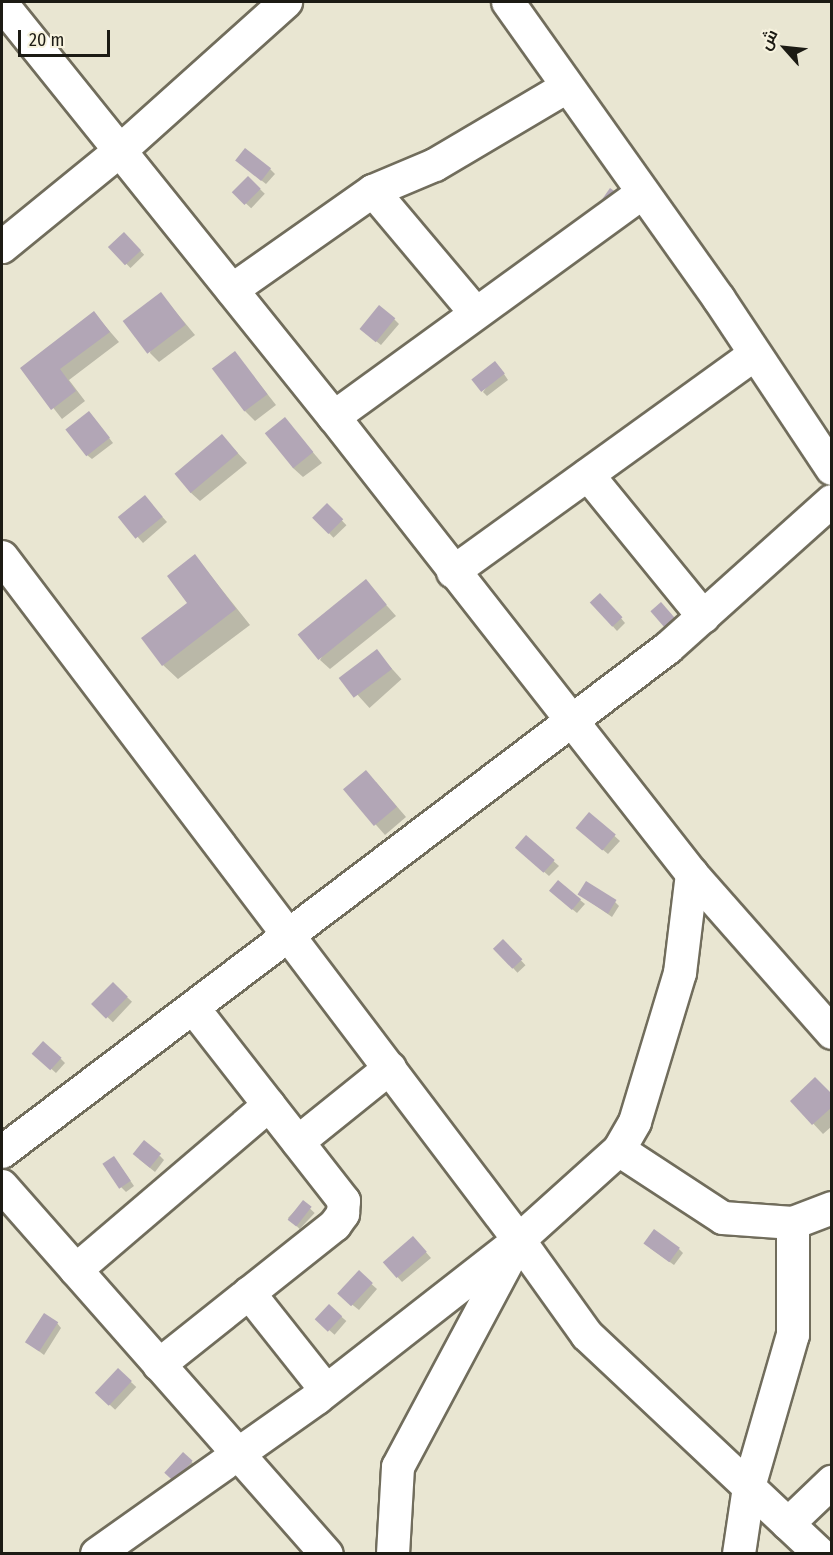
<!DOCTYPE html>
<html>
<head>
<meta charset="utf-8">
<style>
	body { margin:0 }
	#map { position:relative; width:833px; height:1555px; overflow:hidden; background:#e9e6d2; font-family:"Fira Sans Condensed",Cairo,sans-serif }
	div>[style] { position:absolute }
	.shadow>* { inset:0; background:#0003; transform-origin:0 0 }
	.building>* { inset:0; background:#b2a6b6; transform-origin:0 0 }
	.roads { filter:drop-shadow(2px 0 #716d5c) drop-shadow(-2px 0 #716d5c) drop-shadow(0 2px #716d5c) drop-shadow(0 -2px #716d5c) }
	.minor>* { height:32px; margin:-16px; padding:0 16px; transform-origin:16px; border-radius:16px; background:#fff }
	span { translate:-50% -50%; white-space:nowrap; text-align:center; line-height:1.15; -webkit-text-stroke:4.5px #f7f3df; paint-order:stroke }
	.frame { position:absolute; inset:0; border:3px solid #1c1b14; pointer-events:none }
	.north { position:absolute; left:755px; top:18px; width:60px; height:60px; -webkit-text-stroke:4px #f7f3df; paint-order:stroke; rotate:297deg; font-size:16px; font-weight:700; line-height:24px; text-align:center; color:#1c1b14 }
	.north::after { content:''; display:block; margin:auto; width:21px; height:27px; background:#1c1b14; clip-path:polygon(50% 0,100% 100%,50% 72%,0 100%) }
	.scale { position:absolute; left:18px; top:30px; width:92px; height:27px; box-sizing:border-box; border:3px solid #1c1b14; border-top:0; padding-left:8px; font-size:18px; line-height:21px; white-space:nowrap; color:#1c1b14; -webkit-text-stroke:4px #f7f3df; paint-order:stroke }
</style>
</head>
<body>
<div id="map">
	<div class="shadow">
		<i style="clip-path:polygon(242px 165px,270px 169px,275px 174px,266px 184px)"></i>
		<i style="left:248px;top:178px;width:23px;height:20px;rotate:43deg"></i>
		<i style="left:124px;top:234px;width:29px;height:19px;rotate:46deg"></i>
		<i style="clip-path:polygon(161px 294px,195px 335px,159px 362px,150px 353px)"></i>
		<i style="clip-path:polygon(94px 313px,119px 342px,69px 380px,85px 401px,62px 419px,22px 368px)"></i>
		<i style="clip-path:polygon(394px 319px,399px 324px,381px 345px,366px 333px)"></i>
		<i style="clip-path:polygon(235px 353px,276px 405px,255px 421px,245px 411px)"></i>
		<i style="clip-path:polygon(500px 368px,508px 380px,487px 396px,483px 392px)"></i>
		<i style="clip-path:polygon(93px 417px,113px 443px,92px 459px,87px 455px)"></i>
		<i style="clip-path:polygon(285px 419px,322px 463px,303px 477px,293px 468px)"></i>
		<i style="clip-path:polygon(222px 436px,247px 463px,200px 501px,190px 492px)"></i>
		<i style="clip-path:polygon(149px 502px,167px 522px,143px 543px,121px 518px)"></i>
		<i style="left:327px;top:505px;width:28px;height:18px;rotate:46deg"></i>
		<i style="clip-path:polygon(195px 556px,250px 625px,178px 679px,163px 665px,189px 603px)"></i>
		<i style="clip-path:polygon(365px 581px,396px 616px,330px 669px,320px 660px)"></i>
		<i style="clip-path:polygon(605px 599px,625px 623px,617px 631px,592px 603px)"></i>
		<i style="left:376px;top:651px;width:38px;height:43px;rotate:48deg"></i>
		<i style="clip-path:polygon(376px 782px,406px 817px,385px 835px,345px 790px)"></i>
		<i style="clip-path:polygon(590px 814px,620px 841px,608px 854px,583px 833px)"></i>
		<i style="clip-path:polygon(526px 837px,559px 866px,549px 876px,521px 852px)"></i>
		<i style="clip-path:polygon(579px 894px,615px 902px,619px 906px,612px 917px)"></i>
		<i style="clip-path:polygon(555px 895px,580px 900px,585px 904px,577px 913px)"></i>
		<i style="left:503px;top:941px;width:33px;height:11px;rotate:47deg"></i>
		<i style="left:113px;top:984px;width:26px;height:28px;rotate:43deg"></i>
		<i style="clip-path:polygon(39px 1058px,61px 1059px,65px 1063px,56px 1073px)"></i>
		<i style="clip-path:polygon(832px 1095px,832px 1126px,823px 1134px,792px 1101px)"></i>
		<i style="clip-path:polygon(160px 1156px,164px 1160px,155px 1172px,139px 1159px)"></i>
		<i style="clip-path:polygon(118px 1163px,134px 1186px,126px 1192px,121px 1187px)"></i>
		<i style="left:303px;top:1202px;width:16px;height:22px;rotate:43deg"></i>
		<i style="clip-path:polygon(417px 1242px,431px 1258px,402px 1282px,384px 1262px)"></i>
		<i style="clip-path:polygon(650px 1248px,679px 1249px,683px 1253px,674px 1265px)"></i>
		<i style="clip-path:polygon(359px 1273px,377px 1289px,359px 1310px,345px 1299px)"></i>
		<i style="left:329px;top:1306px;width:23px;height:18px;rotate:41deg"></i>
		<i style="clip-path:polygon(57px 1323px,61px 1328px,44px 1355px,27px 1342px)"></i>
		<i style="left:118px;top:1370px;width:25px;height:31px;rotate:43deg"></i>
		<i style="clip-path:polygon(183px 1454px,197px 1467px,181px 1486px)"></i>
	</div>
	<div class="building">
		<i style="left:245px;top:148px;width:33px;height:16px;rotate:38deg"></i>
		<i style="left:248px;top:176px;width:18px;height:23px;rotate:45deg"></i>
		<i style="left:610px;top:188px;width:16px;height:21px;rotate:35deg"></i>
		<i style="left:124px;top:232px;width:25px;height:22px;rotate:47deg"></i>
		<i style="left:161px;top:292px;width:41px;height:48px;rotate:53deg"></i>
		<i style="left:379px;top:305px;width:21px;height:31px;rotate:39deg"></i>
		<i style="clip-path:polygon(94px 311px,110px 332px,60px 369px,76px 391px,51px 410px,20px 368px)"></i>
		<i style="left:235px;top:351px;width:54px;height:29px;rotate:53deg"></i>
		<i style="left:495px;top:361px;width:16px;height:30px;rotate:52deg"></i>
		<i style="left:89px;top:411px;width:34px;height:30px;rotate:52deg"></i>
		<i style="left:285px;top:417px;width:45px;height:26px;rotate:51deg"></i>
		<i style="left:222px;top:434px;width:25px;height:62px;rotate:50deg"></i>
		<i style="left:145px;top:495px;width:28px;height:35px;rotate:51deg"></i>
		<i style="left:327px;top:503px;width:23px;height:21px;rotate:45deg"></i>
		<i style="clip-path:polygon(195px 554px,236px 609px,162px 666px,141px 638px,187px 603px,167px 576px)"></i>
		<i style="left:366px;top:579px;width:33px;height:88px;rotate:51deg"></i>
		<i style="left:600px;top:593px;width:33px;height:14px;rotate:47deg"></i>
		<i style="left:661px;top:602px;width:41px;height:14px;rotate:49deg"></i>
		<i style="left:377px;top:649px;width:25px;height:48px;rotate:53deg"></i>
		<i style="left:366px;top:770px;width:48px;height:30px;rotate:50deg"></i>
		<i style="left:589px;top:812px;width:35px;height:21px;rotate:40deg"></i>
		<i style="left:526px;top:835px;width:38px;height:17px;rotate:41deg"></i>
		<i style="left:558px;top:880px;width:30px;height:14px;rotate:40deg"></i>
		<i style="left:586px;top:881px;width:36px;height:16px;rotate:32deg"></i>
		<i style="left:503px;top:939px;width:28px;height:14px;rotate:46deg"></i>
		<i style="left:113px;top:982px;width:21px;height:31px;rotate:45deg"></i>
		<i style="left:43px;top:1041px;width:25px;height:17px;rotate:42deg"></i>
		<i style="clip-path:polygon(815px 1077px,832px 1094px,832px 1107px,812px 1125px,790px 1101px)"></i>
		<i style="left:144px;top:1140px;width:22px;height:18px;rotate:39deg"></i>
		<i style="left:114px;top:1156px;width:30px;height:14px;rotate:56deg"></i>
		<i style="left:303px;top:1200px;width:11px;height:25px;rotate:38deg"></i>
		<i style="left:654px;top:1229px;width:32px;height:18px;rotate:36deg"></i>
		<i style="left:413px;top:1236px;width:21px;height:40px;rotate:49deg"></i>
		<i style="left:359px;top:1270px;width:19px;height:32px;rotate:43deg"></i>
		<i style="left:329px;top:1304px;width:18px;height:21px;rotate:43deg"></i>
		<i style="left:44px;top:1313px;width:17px;height:35px;rotate:33deg"></i>
		<i style="left:118px;top:1368px;width:19px;height:34px;rotate:43deg"></i>
		<i style="left:183px;top:1452px;width:13px;height:28px;rotate:42deg"></i>
	</div>
	<div class="roads">
		<div class="minor">
			<i style="left:508px;top:2px;width:364px;rotate:54.6deg"></i>
			<i style="left:719px;top:299px;width:204px;rotate:56.4deg"></i>
			<i style="left:2px;top:4px;width:530px;rotate:51.21deg"></i>
			<i style="left:334px;top:417px;width:581px;rotate:51.93deg"></i>
			<i style="left:692px;top:874px;width:212px;rotate:48.6deg"></i>
			<i style="left:373px;top:191px;width:158px;rotate:49.9deg"></i>
			<i style="left:2px;top:247px;width:154px;rotate:-39.2deg"></i>
			<i style="left:121px;top:150px;width:222px;rotate:-41.9deg"></i>
			<i style="left:232px;top:290px;width:172px;rotate:-35.1deg"></i>
			<i style="left:373px;top:191px;width:67px;rotate:-22.8deg"></i>
			<i style="left:435px;top:165px;width:153px;rotate:-30.6deg"></i>
			<i style="left:334px;top:417px;width:379px;rotate:-36deg"></i>
			<i style="left:588px;top:475px;width:183px;rotate:50.8deg"></i>
			<i style="left:2px;top:557px;width:857px;rotate:52.88deg"></i>
			<i style="left:519px;top:1240px;width:117px;rotate:54.4deg"></i>
			<i style="left:587px;top:1335px;width:320px;rotate:43.2deg"></i>
			<i style="left:453px;top:572px;width:372px;rotate:-35.8deg"></i>
			<i style="left:298px;top:1142px;width:118px;rotate:-38.8deg"></i>
			<i style="left:619px;top:1150px;width:124px;rotate:33.2deg"></i>
			<i style="left:723px;top:1218px;width:70px;rotate:4.1deg"></i>
			<i style="left:793px;top:1223px;width:42px;rotate:-21deg"></i>
			<i style="left:2px;top:1152px;width:835px;rotate:-37.12deg"></i>
			<i style="left:668px;top:648px;width:220px;rotate:-41.9deg"></i>
			<i style="left:2px;top:1186px;width:491px;rotate:48.6deg"></i>
			<i style="left:76px;top:1270px;width:254px;rotate:-40.5deg"></i>
			<i style="left:249px;top:1293px;width:124px;rotate:51.6deg"></i>
			<i style="left:159px;top:1365px;width:225px;rotate:-38.5deg"></i>
			<i style="left:335px;top:1225px;width:14px;rotate:-54deg"></i>
			<i style="left:343px;top:1214px;width:13px;rotate:-86deg"></i>
			<i style="left:344px;top:1201px;width:244px;rotate:-128deg"></i>
			<i style="left:788px;top:1524px;width:61px;rotate:-43.7deg"></i>
			<i style="left:97px;top:1554px;width:270px;rotate:-35.3deg"></i>
			<i style="left:317px;top:1398px;width:256px;rotate:-38deg"></i>
			<i style="left:519px;top:1240px;width:135px;rotate:-42deg"></i>
			<i style="left:619px;top:1150px;width:32px;rotate:-60deg"></i>
			<i style="left:635px;top:1122px;width:156px;rotate:-73.2deg"></i>
			<i style="left:680px;top:973px;width:100px;rotate:-83.1deg"></i>
			<i style="left:393px;top:1554px;width:87px;rotate:-86.7deg"></i>
			<i style="left:398px;top:1467px;width:248px;rotate:-61.9deg"></i>
			<i style="left:739px;top:1554px;width:68px;rotate:-81.5deg"></i>
			<i style="left:749px;top:1487px;width:158px;rotate:-73.9deg"></i>
			<i style="left:793px;top:1335px;width:112px;rotate:-90deg"></i>
		</div>
	</div>
	<div class="frame"></div>
	<div class="north">ش</div>
	<div class="scale">20 m</div>
</div>
</body>
</html>
